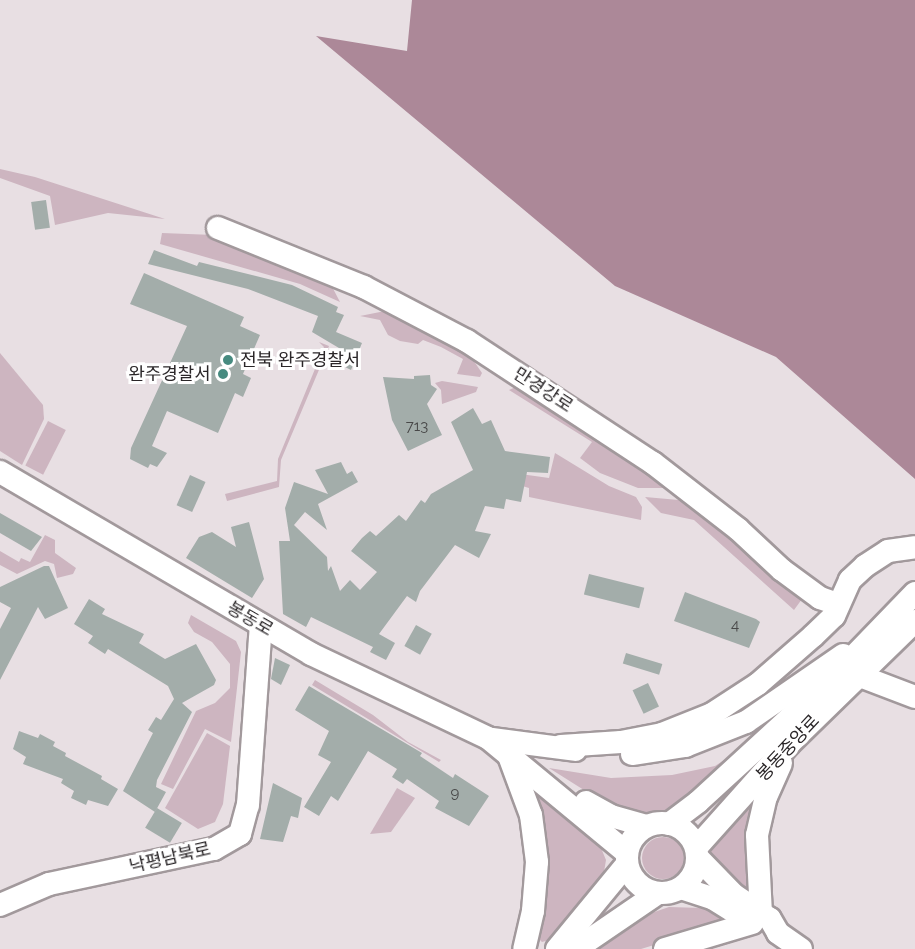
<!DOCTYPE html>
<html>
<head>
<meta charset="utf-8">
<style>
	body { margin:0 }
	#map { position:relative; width:915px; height:949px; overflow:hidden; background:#e8dfe3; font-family:Raleway,"Noto Sans KR",sans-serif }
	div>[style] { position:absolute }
	.green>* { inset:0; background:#cdb5c0; transform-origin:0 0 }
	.round { border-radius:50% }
	.water>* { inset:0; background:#ac8898 }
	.building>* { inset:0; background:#a3adaa; transform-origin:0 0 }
	.roads { filter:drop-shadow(2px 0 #a2999c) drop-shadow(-2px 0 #a2999c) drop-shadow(0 2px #a2999c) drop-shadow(0 -2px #a2999c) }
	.minor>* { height:22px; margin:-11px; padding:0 11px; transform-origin:11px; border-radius:11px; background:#fff }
	.minor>.ring { margin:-11px; padding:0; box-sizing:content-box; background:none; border:22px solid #fff; border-radius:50% }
	.dots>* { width:16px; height:16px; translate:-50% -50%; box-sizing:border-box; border:3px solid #fff; border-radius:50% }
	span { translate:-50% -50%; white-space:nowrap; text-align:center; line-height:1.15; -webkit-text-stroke:6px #fff; paint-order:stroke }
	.number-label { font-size:15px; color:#484848 }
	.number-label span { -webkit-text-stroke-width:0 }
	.poi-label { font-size:18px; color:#2a2628 }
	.left { translate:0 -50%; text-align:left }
	.right { translate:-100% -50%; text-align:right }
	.street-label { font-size:18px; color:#2a2628 }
</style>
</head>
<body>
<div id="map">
	<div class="green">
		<i style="clip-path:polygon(0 169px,35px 177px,165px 219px,108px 213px,55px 225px,50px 196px,0 178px)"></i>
		<i style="clip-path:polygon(162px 233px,214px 235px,327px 277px,340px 302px,300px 284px,160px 244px)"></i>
		<i style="clip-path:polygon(385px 311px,467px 351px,482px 373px,480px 377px,457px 374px,463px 359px,441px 347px,423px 340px,418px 344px,400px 341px,388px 335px,380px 320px,360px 316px)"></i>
		<i style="clip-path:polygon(319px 342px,329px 346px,281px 460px,279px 487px,227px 501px,225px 494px,277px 481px,278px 459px,324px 347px)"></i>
		<i style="clip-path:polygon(0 353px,43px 405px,44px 419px,22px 465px,0 451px)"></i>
		<i style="clip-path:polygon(442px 381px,478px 387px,476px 392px,442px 404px,441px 390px,435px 383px)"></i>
		<i style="clip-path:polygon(520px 385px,673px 488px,638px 488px,600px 473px,580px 458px,592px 442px,509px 390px)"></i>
		<i style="left:48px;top:421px;width:20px;height:50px;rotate:27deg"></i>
		<i style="clip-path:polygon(555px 453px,609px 486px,636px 497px,642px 507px,641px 520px,529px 497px,529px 488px,512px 483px,499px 471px,549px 478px)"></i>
		<i style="clip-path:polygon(645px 497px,690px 501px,800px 592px,802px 599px,794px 610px,694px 520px,661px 513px)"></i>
		<i style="clip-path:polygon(45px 535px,55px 540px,55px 553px,76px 568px,73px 574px,57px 578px,54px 564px,45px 561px,17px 574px,0 565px,0 551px,19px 562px,21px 558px,30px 562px)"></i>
		<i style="clip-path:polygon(191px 615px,236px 641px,241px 652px,231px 742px,205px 729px,173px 789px,161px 784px,196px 711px,215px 703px,230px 688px,230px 664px,212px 642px,194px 632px,188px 623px)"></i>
		<i style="clip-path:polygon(315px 680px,373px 715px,408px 742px,441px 760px,439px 762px,312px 685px)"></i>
		<i style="clip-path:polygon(207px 733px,230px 746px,223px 804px,215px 822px,198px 829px,165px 808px)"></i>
		<i style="clip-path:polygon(758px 738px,719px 774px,673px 807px,654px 815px,622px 814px,549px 768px,611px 778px,672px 775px,715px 766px)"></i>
		<i style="clip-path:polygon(397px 788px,415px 798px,391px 832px,370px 834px)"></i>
		<i style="clip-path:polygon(538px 796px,601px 848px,606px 860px,603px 878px,549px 940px,542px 942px,539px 939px,547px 896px,548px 863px)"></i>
		<i style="clip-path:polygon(751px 804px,756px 810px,746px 846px,753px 891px,750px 897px,706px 851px)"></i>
		<i class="round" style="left:642px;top:837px;width:42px;height:42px"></i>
		<i style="clip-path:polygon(669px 907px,702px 908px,729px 922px,641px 949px,597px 949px,631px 920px)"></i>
	</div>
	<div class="water">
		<i style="clip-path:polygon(412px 0,915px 0,915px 479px,776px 357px,615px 286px,316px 36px,407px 51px)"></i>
	</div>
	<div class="building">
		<i style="left:46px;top:200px;width:28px;height:15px;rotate:82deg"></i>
		<i style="clip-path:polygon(154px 250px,197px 266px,199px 262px,292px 285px,338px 307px,336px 312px,344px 315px,336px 332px,362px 343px,351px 370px,339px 364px,344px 351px,312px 332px,318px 316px,248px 289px,148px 264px)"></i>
		<i style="clip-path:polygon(144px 273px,244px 317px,240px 326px,260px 335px,243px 374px,251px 378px,243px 397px,235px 393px,218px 433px,167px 411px,152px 446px,167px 453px,157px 467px,150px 464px,148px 468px,130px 459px,131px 448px,187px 326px,130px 304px)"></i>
		<i style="clip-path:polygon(430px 375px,431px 385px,437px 389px,427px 404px,442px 435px,408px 451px,392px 420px,383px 377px,414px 379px,414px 376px)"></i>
		<i style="clip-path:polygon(473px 408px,482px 424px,491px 420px,505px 451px,550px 457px,548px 473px,527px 472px,521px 502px,506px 499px,504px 509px,485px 506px,475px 531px,491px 534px,479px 558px,455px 545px,420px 591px,416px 602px,407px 596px,379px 634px,395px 643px,386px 660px,370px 652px,373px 647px,311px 617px,306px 627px,283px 614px,279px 541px,290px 541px,285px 508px,294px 482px,328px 494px,315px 470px,341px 462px,347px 474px,352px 471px,358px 482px,318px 504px,327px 530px,305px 512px,294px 525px,327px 557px,328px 571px,331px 566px,340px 591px,350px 580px,360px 590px,377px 572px,351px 551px,362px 538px,370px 531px,376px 536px,399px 515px,406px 521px,421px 500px,425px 503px,431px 494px,473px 470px,451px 422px)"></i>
		<i style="left:190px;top:475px;width:17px;height:33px;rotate:24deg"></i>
		<i style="clip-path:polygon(0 513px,42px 537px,31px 551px,0 533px)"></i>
		<i style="clip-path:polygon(249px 522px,264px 579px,252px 598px,186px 558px,199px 537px,212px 532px,236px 547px,231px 527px)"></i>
		<i style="clip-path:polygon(44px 566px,49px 566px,68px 608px,45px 619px,38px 607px,0 680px,0 629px,11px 608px,0 602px,0 587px)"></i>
		<i style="left:589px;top:574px;width:57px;height:21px;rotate:14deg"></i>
		<i style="clip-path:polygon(685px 592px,756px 619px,760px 622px,749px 648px,674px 621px)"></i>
		<i style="clip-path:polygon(89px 599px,105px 609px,102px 614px,144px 634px,139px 643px,165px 659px,196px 644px,216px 680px,214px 685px,182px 703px,192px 712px,157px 780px,156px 787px,166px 792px,155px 812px,123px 791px,153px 733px,148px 730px,156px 717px,161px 720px,174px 699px,168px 686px,108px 649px,105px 654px,88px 643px,93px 636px,74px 624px)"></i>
		<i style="left:416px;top:625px;width:18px;height:24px;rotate:29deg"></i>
		<i style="left:626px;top:653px;width:38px;height:11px;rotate:17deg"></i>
		<i style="clip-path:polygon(275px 658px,290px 665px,281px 685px,271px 679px)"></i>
		<i style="left:648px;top:683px;width:26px;height:17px;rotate:65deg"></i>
		<i style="clip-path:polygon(309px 686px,422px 753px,420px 756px,453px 778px,455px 774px,489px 796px,469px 826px,435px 808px,439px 801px,407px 779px,403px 784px,392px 777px,397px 769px,368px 751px,338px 801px,331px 796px,319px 816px,304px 807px,331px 762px,318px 755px,329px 731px,295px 710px)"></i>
		<i style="clip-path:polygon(19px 731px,38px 738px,40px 734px,55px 742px,53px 746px,66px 753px,65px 756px,102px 776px,101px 779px,118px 789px,108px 806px,88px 800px,86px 805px,71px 798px,74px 791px,61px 783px,63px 779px,23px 764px,26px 757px,13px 749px)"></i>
		<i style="clip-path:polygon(273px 783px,302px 798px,298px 818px,291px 816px,283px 842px,260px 839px)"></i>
		<i style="left:157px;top:808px;width:29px;height:23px;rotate:31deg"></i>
	</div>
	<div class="roads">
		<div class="minor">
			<i style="left:218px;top:228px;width:157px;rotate:22deg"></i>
			<i style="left:364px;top:287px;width:116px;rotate:27.7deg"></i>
			<i style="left:467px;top:341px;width:222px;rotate:33.3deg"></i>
			<i style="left:653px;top:463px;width:108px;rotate:37.8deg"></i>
			<i style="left:738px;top:529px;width:60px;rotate:43deg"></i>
			<i style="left:782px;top:570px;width:47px;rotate:36.4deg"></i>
			<i style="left:820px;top:598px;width:18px;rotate:19deg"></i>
			<i style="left:0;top:472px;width:360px;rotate:30.3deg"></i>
			<i style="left:311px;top:654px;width:196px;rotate:25.4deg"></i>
			<i style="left:488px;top:738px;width:180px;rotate:39.6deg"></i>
			<i style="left:860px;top:676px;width:59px;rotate:20.9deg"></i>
			<i style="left:492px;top:739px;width:84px;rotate:7.5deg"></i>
			<i style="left:561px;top:746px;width:60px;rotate:-3.8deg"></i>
			<i style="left:621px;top:742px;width:42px;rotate:-11deg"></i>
			<i style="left:662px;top:734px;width:54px;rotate:-21.8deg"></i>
			<i style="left:712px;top:714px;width:55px;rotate:-33.1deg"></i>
			<i style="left:758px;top:684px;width:73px;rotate:-41.1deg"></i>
			<i style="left:813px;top:636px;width:29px;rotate:-44deg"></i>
			<i style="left:834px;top:616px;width:39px;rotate:-66deg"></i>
			<i style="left:850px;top:580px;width:21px;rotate:-43deg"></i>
			<i style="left:865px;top:566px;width:27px;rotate:-33deg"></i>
			<i style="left:888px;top:551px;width:27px;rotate:-8deg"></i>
			<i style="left:632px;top:754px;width:54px;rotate:-8.6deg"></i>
			<i style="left:685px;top:746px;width:66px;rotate:-21.5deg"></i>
			<i style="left:746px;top:722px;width:118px;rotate:-34.6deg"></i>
			<i style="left:509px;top:756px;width:63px;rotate:69.6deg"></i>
			<i style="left:531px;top:815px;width:47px;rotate:82.7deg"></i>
			<i style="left:537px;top:862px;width:49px;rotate:94.7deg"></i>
			<i style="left:533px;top:911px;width:39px;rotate:103deg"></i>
			<i style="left:586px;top:802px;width:29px;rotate:29deg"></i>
			<i style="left:611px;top:816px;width:37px;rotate:16deg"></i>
			<i class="ring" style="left:627px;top:823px;width:48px;height:48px"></i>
			<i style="left:669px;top:824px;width:36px;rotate:-37deg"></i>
			<i style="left:698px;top:802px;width:180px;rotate:-42.5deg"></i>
			<i style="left:831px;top:680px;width:121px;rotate:-46deg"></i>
			<i style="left:696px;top:848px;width:140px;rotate:-48.2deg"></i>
			<i style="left:789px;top:744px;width:176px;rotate:-44.3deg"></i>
			<i style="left:697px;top:857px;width:53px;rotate:45.8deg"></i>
			<i style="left:734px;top:895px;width:43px;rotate:33.7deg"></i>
			<i style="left:770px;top:919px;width:16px;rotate:60deg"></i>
			<i style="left:778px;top:933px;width:28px;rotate:35deg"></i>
			<i style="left:681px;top:888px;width:33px;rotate:18deg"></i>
			<i style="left:712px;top:898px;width:34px;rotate:32deg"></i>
			<i style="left:0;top:905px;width:53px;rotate:-23.2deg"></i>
			<i style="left:49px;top:884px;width:169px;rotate:-12deg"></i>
			<i style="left:214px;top:849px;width:30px;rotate:-30deg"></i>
			<i style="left:240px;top:834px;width:30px;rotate:-75deg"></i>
			<i style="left:248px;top:805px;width:180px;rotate:-85.9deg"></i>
			<i style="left:761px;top:914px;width:79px;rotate:-92.9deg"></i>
			<i style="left:757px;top:835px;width:39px;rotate:-77deg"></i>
			<i style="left:766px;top:797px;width:37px;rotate:-66deg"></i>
			<i style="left:557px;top:949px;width:110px;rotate:-50.5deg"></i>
			<i style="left:576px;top:949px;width:99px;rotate:-34.3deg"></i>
			<i style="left:665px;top:949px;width:91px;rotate:-16.6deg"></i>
		</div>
	</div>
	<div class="dots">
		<i style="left:228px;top:360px;background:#478b80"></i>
		<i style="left:223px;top:374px;background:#478b80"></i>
	</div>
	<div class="number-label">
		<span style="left:417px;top:427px">713</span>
		<span style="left:735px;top:626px">4</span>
		<span style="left:455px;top:794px">9</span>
	</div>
	<div class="poi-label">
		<span class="left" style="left:240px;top:360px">전북 완주경찰서</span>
		<span class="right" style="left:211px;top:374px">완주경찰서</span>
	</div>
	<div class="street-label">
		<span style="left:543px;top:390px;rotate:33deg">만경강로</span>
		<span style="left:250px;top:619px;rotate:30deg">봉동로</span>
		<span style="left:788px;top:748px;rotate:-47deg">봉동중앙로</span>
		<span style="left:170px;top:858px;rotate:-13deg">낙평남북로</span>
	</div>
</div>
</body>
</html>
